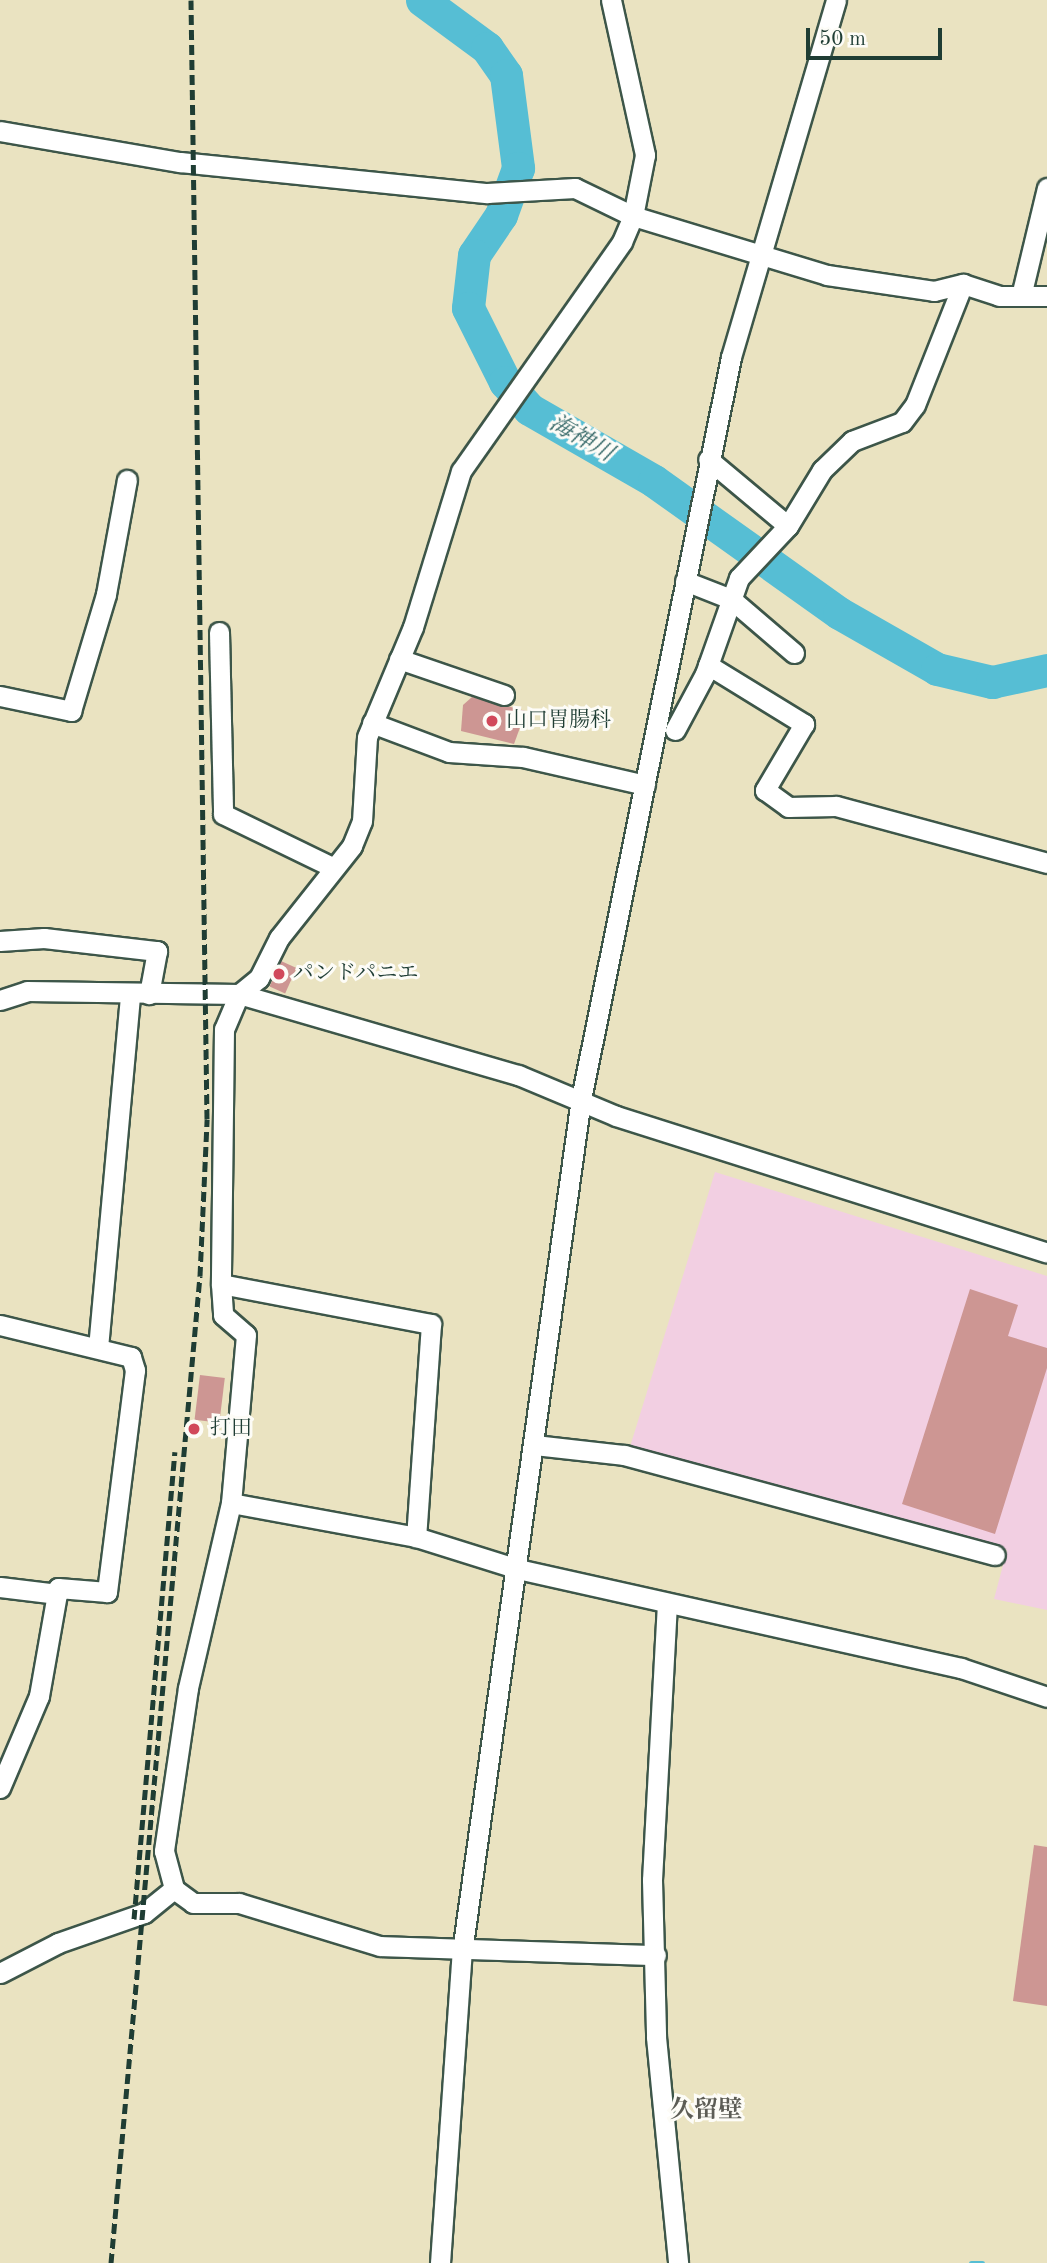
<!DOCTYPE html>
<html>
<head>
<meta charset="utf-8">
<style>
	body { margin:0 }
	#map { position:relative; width:1047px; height:2263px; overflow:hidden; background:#eae3c1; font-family:"Old Standard TT","Noto Serif JP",serif }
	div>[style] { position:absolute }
	.built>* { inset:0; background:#f2cfe2 }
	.stream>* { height:5px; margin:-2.5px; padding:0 2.5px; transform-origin:2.5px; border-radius:2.5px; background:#56bed4 }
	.river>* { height:33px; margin:-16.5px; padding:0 16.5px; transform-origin:16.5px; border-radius:16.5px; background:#56bed4 }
	.building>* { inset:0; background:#cd9693; transform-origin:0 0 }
	.roads { filter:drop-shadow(2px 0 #3d5649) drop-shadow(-2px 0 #3d5649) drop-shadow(0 2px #3d5649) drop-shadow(0 -2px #3d5649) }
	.minor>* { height:19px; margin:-9.5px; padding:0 9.5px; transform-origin:9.5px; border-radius:9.5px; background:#fff }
	.rail>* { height:5px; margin-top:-2.5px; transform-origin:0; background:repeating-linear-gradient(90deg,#1f3d34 0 10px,transparent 0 15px) }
	.dots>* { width:19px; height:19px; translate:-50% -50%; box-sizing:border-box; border:4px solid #fdfcf7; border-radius:50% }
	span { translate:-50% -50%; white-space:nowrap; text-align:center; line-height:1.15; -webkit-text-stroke:6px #fdfcf7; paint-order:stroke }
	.poi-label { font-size:21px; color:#1f3d34 }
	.left { translate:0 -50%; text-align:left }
	.water-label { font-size:23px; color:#306464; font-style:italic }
	.quarter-label { font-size:24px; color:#5c5c55; font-weight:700 }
	.scale { position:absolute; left:806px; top:28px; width:136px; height:32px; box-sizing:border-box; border:4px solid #1f3d34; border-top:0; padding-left:9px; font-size:21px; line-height:24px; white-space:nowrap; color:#1f3d34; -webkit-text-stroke:5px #fdfcf7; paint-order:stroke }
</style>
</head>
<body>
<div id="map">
	<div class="built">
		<i style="clip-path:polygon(715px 1172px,1047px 1276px,1047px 1610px,994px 1599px,1007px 1550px,629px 1450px)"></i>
	</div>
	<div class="stream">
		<i style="left:971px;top:2263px;width:11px"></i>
	</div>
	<div class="river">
		<i style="left:422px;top:0;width:81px;rotate:36.4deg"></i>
		<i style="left:487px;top:48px;width:33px;rotate:55deg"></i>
		<i style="left:506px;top:75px;width:94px;rotate:82.6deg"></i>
		<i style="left:518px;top:168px;width:50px;rotate:109.9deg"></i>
		<i style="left:501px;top:215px;width:48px;rotate:124deg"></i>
		<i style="left:474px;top:255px;width:53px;rotate:96.5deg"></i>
		<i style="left:468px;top:308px;width:83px;rotate:63.4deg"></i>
		<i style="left:505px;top:382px;width:36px;rotate:48deg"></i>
		<i style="left:529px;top:409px;width:144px;rotate:29.9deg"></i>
		<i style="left:654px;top:481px;width:227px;rotate:35.5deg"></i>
		<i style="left:839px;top:613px;width:113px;rotate:29.7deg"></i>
		<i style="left:937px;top:669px;width:57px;rotate:13.3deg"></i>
		<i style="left:992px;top:682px;width:56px;rotate:-12.3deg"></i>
	</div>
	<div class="building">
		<i style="clip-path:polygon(472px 697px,526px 711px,514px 744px,461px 731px,463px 705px)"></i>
		<i style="left:281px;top:961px;width:17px;height:28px;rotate:24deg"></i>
		<i style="clip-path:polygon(970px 1289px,1018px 1305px,1008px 1336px,1047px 1348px,1047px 1368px,995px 1534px,902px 1504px)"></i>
		<i style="left:200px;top:1375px;width:25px;height:45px;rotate:7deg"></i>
		<i style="clip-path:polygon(1034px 1845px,1047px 1847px,1047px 2006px,1013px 2001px)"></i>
	</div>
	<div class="roads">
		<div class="minor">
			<i style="left:611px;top:0;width:159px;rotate:77.6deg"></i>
			<i style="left:645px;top:155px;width:62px;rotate:101.1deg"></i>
			<i style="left:633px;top:216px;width:28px;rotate:113deg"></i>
			<i style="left:622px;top:242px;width:280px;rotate:125.1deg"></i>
			<i style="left:461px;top:471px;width:163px;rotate:107.1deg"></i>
			<i style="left:413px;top:627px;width:119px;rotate:112.7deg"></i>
			<i style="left:367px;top:737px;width:84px;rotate:93.4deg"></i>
			<i style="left:362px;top:821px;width:27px;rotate:112deg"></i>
			<i style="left:352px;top:846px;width:117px;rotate:128.4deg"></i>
			<i style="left:279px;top:938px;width:45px;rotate:116.6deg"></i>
			<i style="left:259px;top:978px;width:26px;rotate:141deg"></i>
			<i style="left:239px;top:994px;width:38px;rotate:113deg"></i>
			<i style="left:224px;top:1029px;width:255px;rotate:90.7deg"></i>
			<i style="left:221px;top:1284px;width:31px;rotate:86deg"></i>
			<i style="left:223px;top:1315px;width:30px;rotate:41deg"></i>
			<i style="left:246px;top:1335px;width:169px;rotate:95.1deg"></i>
			<i style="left:231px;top:1503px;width:190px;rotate:103.1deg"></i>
			<i style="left:188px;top:1688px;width:165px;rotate:98.4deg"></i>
			<i style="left:164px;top:1851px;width:39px;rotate:75deg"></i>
			<i style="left:174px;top:1889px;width:24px;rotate:36deg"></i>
			<i style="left:193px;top:1903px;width:46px"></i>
			<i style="left:239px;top:1903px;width:147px;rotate:17deg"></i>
			<i style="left:380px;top:1946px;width:276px;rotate:1.9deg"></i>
			<i style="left:0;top:131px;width:183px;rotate:9.8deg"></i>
			<i style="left:180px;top:162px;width:309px;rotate:5.8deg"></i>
			<i style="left:487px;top:193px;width:88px;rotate:-3.3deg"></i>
			<i style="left:575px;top:188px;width:64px;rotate:25.8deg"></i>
			<i style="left:633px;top:216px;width:203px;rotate:16.9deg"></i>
			<i style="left:827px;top:275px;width:108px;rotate:8.5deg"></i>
			<i style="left:934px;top:291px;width:30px;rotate:-14deg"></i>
			<i style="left:963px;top:284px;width:38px;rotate:18deg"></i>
			<i style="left:999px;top:296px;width:48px"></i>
			<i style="left:1022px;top:292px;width:107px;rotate:-76.5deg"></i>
			<i style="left:788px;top:526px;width:66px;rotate:-58.7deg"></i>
			<i style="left:822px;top:470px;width:42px;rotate:-44deg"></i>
			<i style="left:852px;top:441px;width:53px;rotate:-20.8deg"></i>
			<i style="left:902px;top:422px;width:21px;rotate:-53deg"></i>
			<i style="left:915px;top:405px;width:130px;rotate:-68.4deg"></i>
			<i style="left:685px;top:581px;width:49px;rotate:21.4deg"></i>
			<i style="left:731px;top:599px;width:83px;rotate:40.6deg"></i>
			<i style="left:219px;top:632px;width:182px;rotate:88.7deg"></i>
			<i style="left:223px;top:814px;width:121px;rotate:25.9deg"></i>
			<i style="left:399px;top:659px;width:111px;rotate:18.9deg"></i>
			<i style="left:708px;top:665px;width:113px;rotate:31.6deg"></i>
			<i style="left:804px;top:724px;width:77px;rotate:120.6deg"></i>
			<i style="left:765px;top:790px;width:29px;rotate:36deg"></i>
			<i style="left:788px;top:807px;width:48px;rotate:-1.2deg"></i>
			<i style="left:836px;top:806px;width:219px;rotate:15.1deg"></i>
			<i style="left:0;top:696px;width:73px;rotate:11.9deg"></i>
			<i style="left:71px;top:711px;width:122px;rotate:-73.3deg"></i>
			<i style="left:106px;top:594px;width:116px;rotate:-79.6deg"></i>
			<i style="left:372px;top:723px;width:82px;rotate:20.6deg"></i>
			<i style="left:449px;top:752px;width:74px;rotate:3.9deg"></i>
			<i style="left:523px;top:757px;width:125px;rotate:12.9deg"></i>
			<i style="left:675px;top:730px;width:64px;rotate:-61.8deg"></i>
			<i style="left:705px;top:674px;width:102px;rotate:-70.5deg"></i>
			<i style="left:739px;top:578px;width:71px;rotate:-46.7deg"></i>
			<i style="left:788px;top:526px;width:104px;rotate:-140.1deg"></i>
			<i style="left:0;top:941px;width:44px;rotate:-3.9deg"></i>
			<i style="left:44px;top:938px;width:114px;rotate:6.6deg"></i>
			<i style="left:157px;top:951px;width:44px;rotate:100.5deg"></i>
			<i style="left:0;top:1000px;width:28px;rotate:-18deg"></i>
			<i style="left:27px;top:991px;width:212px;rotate:0.8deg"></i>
			<i style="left:239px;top:994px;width:291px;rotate:16.2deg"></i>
			<i style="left:518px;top:1075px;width:106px;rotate:22.7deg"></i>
			<i style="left:616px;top:1116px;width:452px;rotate:17.6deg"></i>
			<i style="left:221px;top:1284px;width:214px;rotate:10.8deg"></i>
			<i style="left:431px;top:1324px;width:214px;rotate:94deg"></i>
			<i style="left:0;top:1325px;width:135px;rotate:13.7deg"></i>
			<i style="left:131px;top:1357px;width:14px;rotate:73deg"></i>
			<i style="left:135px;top:1370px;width:224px;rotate:97.2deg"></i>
			<i style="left:107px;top:1592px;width:49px;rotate:-175.3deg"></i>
			<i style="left:58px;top:1588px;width:110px;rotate:100deg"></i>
			<i style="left:39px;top:1696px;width:100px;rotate:113deg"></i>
			<i style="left:98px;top:1348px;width:355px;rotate:-84.8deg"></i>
			<i style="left:535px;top:1445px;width:90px;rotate:6.4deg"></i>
			<i style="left:624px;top:1455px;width:384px;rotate:15.1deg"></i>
			<i style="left:231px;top:1503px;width:188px;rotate:10.4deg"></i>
			<i style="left:416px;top:1537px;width:107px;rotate:17.4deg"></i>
			<i style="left:518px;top:1569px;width:454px;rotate:12.6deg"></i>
			<i style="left:961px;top:1668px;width:91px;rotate:18.6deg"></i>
			<i style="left:0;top:1587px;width:58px;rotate:6.9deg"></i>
			<i style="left:667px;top:1603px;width:277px;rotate:93.1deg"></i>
			<i style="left:652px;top:1880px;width:157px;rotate:88.5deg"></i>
			<i style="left:656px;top:2037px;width:227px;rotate:84.4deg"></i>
			<i style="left:0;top:1973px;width:65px;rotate:-27.3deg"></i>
			<i style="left:58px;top:1943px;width:91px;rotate:-19.2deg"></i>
			<i style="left:144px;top:1913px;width:38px;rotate:-39deg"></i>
			<i style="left:440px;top:2263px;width:312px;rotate:-86deg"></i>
			<i style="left:462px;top:1952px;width:861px;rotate:-82.06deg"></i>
			<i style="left:581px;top:1099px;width:757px;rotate:-78.57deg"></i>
			<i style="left:731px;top:357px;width:372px;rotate:-73.6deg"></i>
		</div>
	</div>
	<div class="rail">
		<i style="left:134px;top:1919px;width:469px;rotate:-85deg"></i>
		<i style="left:111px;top:2263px;width:991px;rotate:-84.85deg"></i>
		<i style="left:200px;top:1276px;width:157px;rotate:-87.4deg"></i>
		<i style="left:207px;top:1119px;width:1119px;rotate:-90.82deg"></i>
	</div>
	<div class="dots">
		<i style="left:492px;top:721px;background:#d1495b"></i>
		<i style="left:279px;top:974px;background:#d1495b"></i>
		<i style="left:194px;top:1429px;background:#d1495b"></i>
	</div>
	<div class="poi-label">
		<span class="left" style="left:506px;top:721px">山口胃腸科</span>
		<span class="left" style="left:293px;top:974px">パンドパニエ</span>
		<span class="left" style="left:210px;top:1429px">打田</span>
	</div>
	<div class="water-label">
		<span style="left:581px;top:439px;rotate:30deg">海神川</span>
	</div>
	<div class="quarter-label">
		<span style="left:706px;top:2112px">久留壁</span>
	</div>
	<div class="scale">50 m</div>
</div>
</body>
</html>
